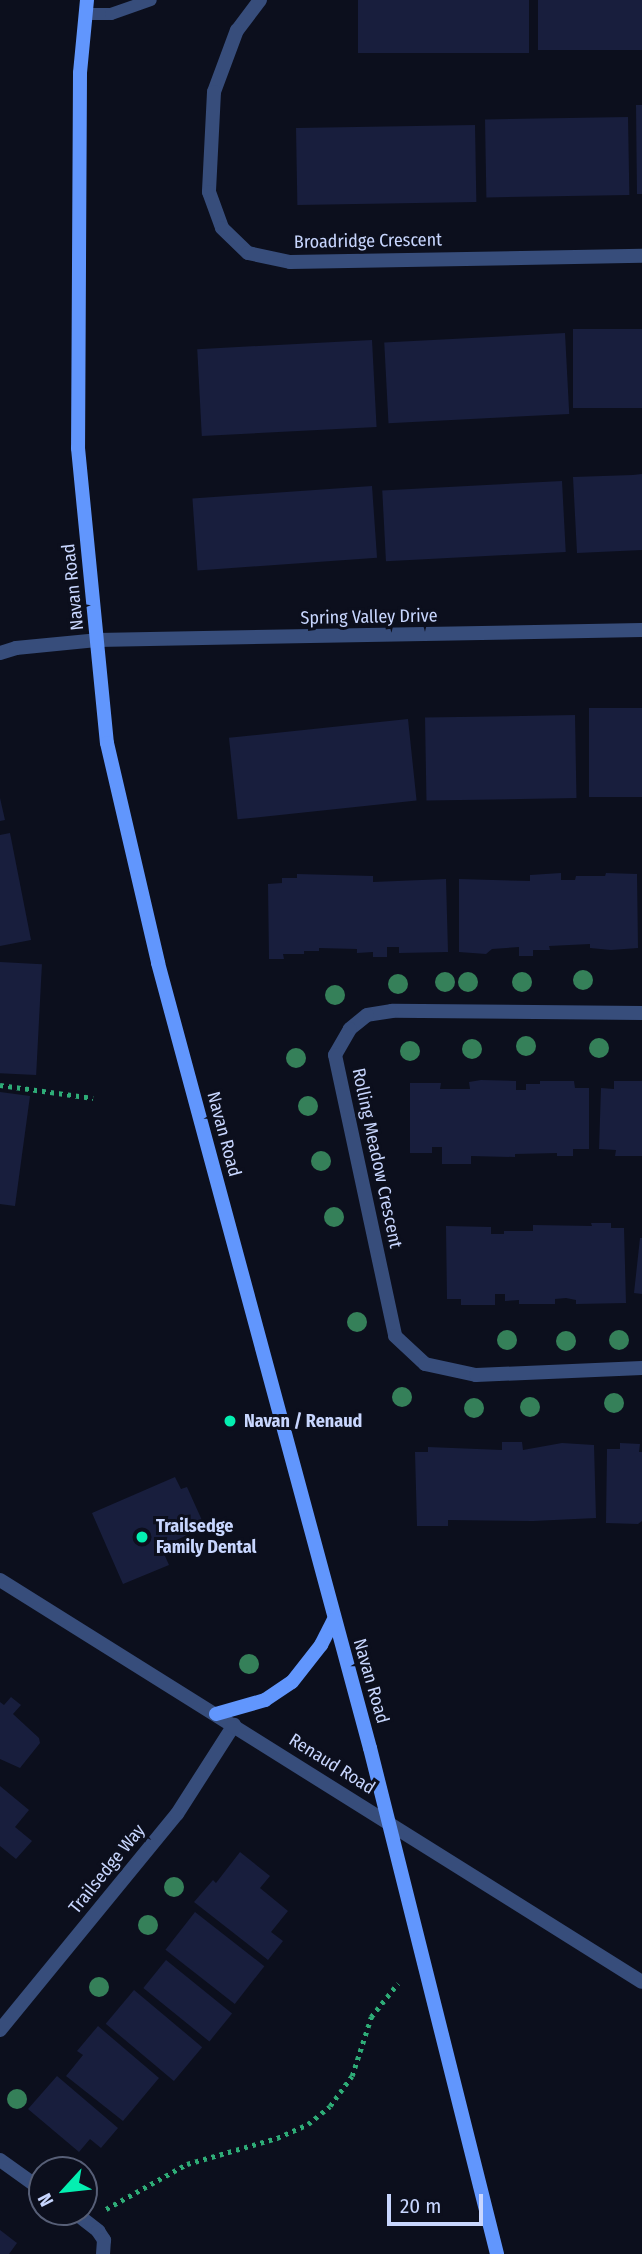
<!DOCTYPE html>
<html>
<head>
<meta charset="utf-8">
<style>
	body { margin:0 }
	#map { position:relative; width:642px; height:2254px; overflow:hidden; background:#0c0f1d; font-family:"Fira Sans Condensed",sans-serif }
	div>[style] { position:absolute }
	.building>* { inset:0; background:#181e3d; transform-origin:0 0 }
	.path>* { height:4.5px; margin-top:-2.25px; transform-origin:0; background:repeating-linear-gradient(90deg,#2eac77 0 3.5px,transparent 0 8.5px) }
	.service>* { height:12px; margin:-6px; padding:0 6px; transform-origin:6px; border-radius:6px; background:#374d7b }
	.minor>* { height:14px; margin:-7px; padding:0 7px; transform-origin:7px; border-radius:7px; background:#374d7b }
	.tertiary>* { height:14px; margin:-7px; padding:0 7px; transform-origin:7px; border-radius:7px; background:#374d7b }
	.secondary>* { height:14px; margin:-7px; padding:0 7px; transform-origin:7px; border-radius:7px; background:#6196fd }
	.trees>* { width:20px; height:20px; margin:-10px; border-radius:50%; background:#358059 }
	.dots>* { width:19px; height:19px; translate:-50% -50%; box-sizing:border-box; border:4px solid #0c0f1d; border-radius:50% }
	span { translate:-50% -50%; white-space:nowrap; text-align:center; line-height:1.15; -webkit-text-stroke:6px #0c0f1d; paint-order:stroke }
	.street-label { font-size:18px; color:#c8d6fe }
	.poi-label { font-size:18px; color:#c8d6fe; font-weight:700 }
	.left { translate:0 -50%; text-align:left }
	.north { position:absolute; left:28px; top:2156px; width:70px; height:70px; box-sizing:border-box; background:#0c0f1d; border:2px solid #575f77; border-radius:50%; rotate:243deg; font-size:19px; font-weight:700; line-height:28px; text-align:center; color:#c8d6fe }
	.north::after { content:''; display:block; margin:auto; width:24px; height:32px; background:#04efb1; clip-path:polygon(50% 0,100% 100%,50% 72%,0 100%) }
	.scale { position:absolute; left:387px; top:2194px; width:96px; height:32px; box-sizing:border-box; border:4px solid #c8d6fe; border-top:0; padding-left:9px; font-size:21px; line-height:24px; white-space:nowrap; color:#c8d6fe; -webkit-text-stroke:5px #0c0f1d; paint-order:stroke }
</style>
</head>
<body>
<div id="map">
	<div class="building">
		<i style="left:358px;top:0;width:171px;height:53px"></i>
		<i style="left:538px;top:0;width:104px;height:50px"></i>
		<i style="clip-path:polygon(636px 105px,642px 105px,642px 194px,637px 194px)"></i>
		<i style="left:628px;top:117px;width:78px;height:143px;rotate:89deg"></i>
		<i style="left:475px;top:125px;width:77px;height:179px;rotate:89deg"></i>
		<i style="left:642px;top:329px;width:79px;height:69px;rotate:90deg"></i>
		<i style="left:565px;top:333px;width:81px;height:181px;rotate:87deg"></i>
		<i style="left:372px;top:340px;width:87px;height:175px;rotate:87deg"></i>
		<i style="clip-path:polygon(633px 475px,642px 474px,642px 550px,577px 553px,573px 477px)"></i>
		<i style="left:562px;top:481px;width:71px;height:180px;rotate:87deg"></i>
		<i style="left:372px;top:486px;width:72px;height:180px;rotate:86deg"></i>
		<i style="left:642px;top:708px;width:89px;height:53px;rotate:90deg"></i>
		<i style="left:575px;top:715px;width:83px;height:150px;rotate:89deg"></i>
		<i style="left:408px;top:719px;width:82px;height:180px;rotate:84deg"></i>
		<i style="clip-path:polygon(0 798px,5px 820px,0 821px)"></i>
		<i style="clip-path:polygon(10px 833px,31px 940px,0 946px,0 835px)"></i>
		<i style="clip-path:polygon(561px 873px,561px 880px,575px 880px,576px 876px,605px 876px,606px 873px,637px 874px,638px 948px,611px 950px,590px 948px,590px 944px,549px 946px,550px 950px,533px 950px,533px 956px,519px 956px,519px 947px,492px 949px,486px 954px,459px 952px,459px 879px,530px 881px,530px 875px)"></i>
		<i style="clip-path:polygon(297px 874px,373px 876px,373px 882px,446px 879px,448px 952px,399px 953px,399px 947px,387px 947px,387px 957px,373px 957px,373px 952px,357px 953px,357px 949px,319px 948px,319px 951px,304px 951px,304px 954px,283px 954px,284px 959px,269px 959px,268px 884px,282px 883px,282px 878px,297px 878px)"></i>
		<i style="left:0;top:962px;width:42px;height:111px;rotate:3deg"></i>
		<i style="clip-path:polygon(481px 1080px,516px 1081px,516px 1090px,526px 1090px,526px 1084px,540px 1084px,540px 1081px,574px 1081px,575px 1088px,589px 1088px,589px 1149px,573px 1149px,573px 1156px,557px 1156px,557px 1153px,515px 1154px,515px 1157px,471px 1156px,471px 1164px,442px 1164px,442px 1147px,432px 1147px,432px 1153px,410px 1153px,410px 1083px,441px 1083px,440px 1089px,470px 1089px,469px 1082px)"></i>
		<i style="clip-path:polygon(614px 1081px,642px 1081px,642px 1156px,615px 1156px,616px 1150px,599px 1149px,601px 1088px,614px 1089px)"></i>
		<i style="clip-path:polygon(0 1092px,30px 1096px,15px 1206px,0 1204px)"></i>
		<i style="clip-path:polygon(591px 1223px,611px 1223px,611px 1228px,624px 1228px,626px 1303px,576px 1304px,576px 1300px,566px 1298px,555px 1299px,555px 1304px,519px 1304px,519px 1300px,505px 1301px,505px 1294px,495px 1294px,495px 1305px,461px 1305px,461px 1299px,447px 1299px,446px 1226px,491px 1227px,491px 1234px,504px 1234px,504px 1231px,533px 1231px,533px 1225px,592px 1226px)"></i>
		<i style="clip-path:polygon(640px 1238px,642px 1238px,642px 1294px,634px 1293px)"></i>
		<i style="clip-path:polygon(502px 1442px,522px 1442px,523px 1450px,562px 1443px,594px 1445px,596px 1518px,533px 1521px,448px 1520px,448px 1526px,417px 1526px,415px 1452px,428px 1452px,428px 1447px,502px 1450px)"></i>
		<i style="clip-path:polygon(620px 1443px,640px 1444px,639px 1452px,642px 1452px,642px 1521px,638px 1524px,606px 1523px,607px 1449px,620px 1449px)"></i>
		<i style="clip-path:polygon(175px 1477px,181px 1489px,187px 1487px,205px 1527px,161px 1547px,169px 1565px,123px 1584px,92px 1513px)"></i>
		<i style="clip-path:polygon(11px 1697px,21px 1705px,13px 1714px,39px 1738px,40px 1743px,20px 1768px,0 1759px,0 1702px,4px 1705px)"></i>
		<i style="clip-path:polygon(0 1786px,29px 1810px,15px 1827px,32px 1841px,16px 1859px,0 1846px)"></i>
		<i style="clip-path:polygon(240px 1852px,270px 1876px,260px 1888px,288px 1911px,271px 1932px,283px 1941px,268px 1960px,194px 1902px,213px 1880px,216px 1883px)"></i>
		<i style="left:195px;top:1912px;width:88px;height:48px;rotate:38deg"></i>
		<i style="left:166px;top:1960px;width:85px;height:36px;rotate:39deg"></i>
		<i style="left:134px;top:1990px;width:89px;height:44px;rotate:40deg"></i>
		<i style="clip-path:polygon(98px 2026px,159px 2078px,123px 2121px,66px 2076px,83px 2055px,77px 2051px)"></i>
		<i style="clip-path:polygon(57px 2076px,118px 2128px,101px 2148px,90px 2139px,79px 2152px,28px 2109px)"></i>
		<i style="clip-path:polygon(0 2230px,17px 2243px,9px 2254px,0 2254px)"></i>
	</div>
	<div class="path">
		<i style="left:0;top:1085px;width:94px;rotate:8deg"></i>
		<i style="left:106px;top:2209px;width:93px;rotate:-29.1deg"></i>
		<i style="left:187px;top:2164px;width:94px;rotate:-16.1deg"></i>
		<i style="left:277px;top:2138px;width:34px;rotate:-24deg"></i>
		<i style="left:308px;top:2124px;width:28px;rotate:-39deg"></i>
		<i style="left:330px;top:2106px;width:37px;rotate:-54deg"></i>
		<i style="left:352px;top:2076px;width:62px;rotate:-72.1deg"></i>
		<i style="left:371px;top:2017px;width:43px;rotate:-51.5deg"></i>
	</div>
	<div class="service">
		<i style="left:85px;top:14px;width:26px"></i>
		<i style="left:111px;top:14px;width:42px;rotate:-19.3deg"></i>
	</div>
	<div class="minor">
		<i style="left:260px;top:0;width:38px;rotate:127deg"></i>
		<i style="left:237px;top:30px;width:66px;rotate:110.4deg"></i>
		<i style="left:214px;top:92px;width:100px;rotate:92.9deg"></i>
		<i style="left:209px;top:192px;width:38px;rotate:70deg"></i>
		<i style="left:222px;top:228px;width:36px;rotate:44deg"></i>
		<i style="left:248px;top:253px;width:43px;rotate:12.1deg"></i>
		<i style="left:290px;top:262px;width:352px;rotate:-1deg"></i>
		<i style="left:0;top:653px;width:17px;rotate:-17deg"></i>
		<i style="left:16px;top:648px;width:81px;rotate:-5.6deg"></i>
		<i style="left:642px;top:1013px;width:250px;rotate:-179.5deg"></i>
		<i style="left:392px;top:1011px;width:25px;rotate:171deg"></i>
		<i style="left:367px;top:1015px;width:22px;rotate:141deg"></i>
		<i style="left:350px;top:1029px;width:30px;rotate:120deg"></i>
		<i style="left:335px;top:1055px;width:287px;rotate:77.9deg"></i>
		<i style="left:395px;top:1336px;width:41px;rotate:43deg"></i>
		<i style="left:425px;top:1364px;width:52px;rotate:12.2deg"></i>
		<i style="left:476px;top:1375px;width:166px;rotate:-2.4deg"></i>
		<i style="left:0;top:2030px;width:279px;rotate:-50.7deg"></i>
		<i style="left:177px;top:1814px;width:106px;rotate:-57.4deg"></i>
		<i style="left:0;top:2160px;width:52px;rotate:35.5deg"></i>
		<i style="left:74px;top:2212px;width:31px;rotate:38deg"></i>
		<i style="left:98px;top:2231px;width:11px;rotate:56deg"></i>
		<i style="left:104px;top:2240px;width:14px;rotate:94deg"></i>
	</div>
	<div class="tertiary">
		<i style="left:97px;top:640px;width:545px;rotate:-1.05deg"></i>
		<i style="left:0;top:1580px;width:757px;rotate:32.05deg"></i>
	</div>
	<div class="secondary">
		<i style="left:87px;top:0;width:73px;rotate:95.5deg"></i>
		<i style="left:80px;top:73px;width:375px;rotate:90.3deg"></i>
		<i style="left:78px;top:448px;width:296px;rotate:84.4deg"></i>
		<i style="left:107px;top:743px;width:226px;rotate:76.9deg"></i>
		<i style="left:158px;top:963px;width:813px;rotate:74.89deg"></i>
		<i style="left:370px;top:1748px;width:522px;rotate:75.91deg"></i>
		<i style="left:216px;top:1714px;width:51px;rotate:-15.9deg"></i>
		<i style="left:265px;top:1700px;width:32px;rotate:-34deg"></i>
		<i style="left:292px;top:1682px;width:47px;rotate:-51.9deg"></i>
		<i style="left:321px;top:1645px;width:28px;rotate:-63deg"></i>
	</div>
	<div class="trees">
		<i style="left:583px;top:980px"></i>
		<i style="left:445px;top:982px"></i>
		<i style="left:468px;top:982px"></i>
		<i style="left:522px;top:982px"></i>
		<i style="left:398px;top:984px"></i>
		<i style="left:335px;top:995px"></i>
		<i style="left:526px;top:1046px"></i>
		<i style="left:599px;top:1048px"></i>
		<i style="left:472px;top:1049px"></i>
		<i style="left:410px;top:1051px"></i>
		<i style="left:296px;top:1058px"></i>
		<i style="left:308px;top:1106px"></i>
		<i style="left:321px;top:1161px"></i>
		<i style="left:334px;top:1217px"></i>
		<i style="left:357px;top:1322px"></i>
		<i style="left:507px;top:1340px"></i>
		<i style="left:619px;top:1340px"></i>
		<i style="left:566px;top:1341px"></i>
		<i style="left:402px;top:1397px"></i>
		<i style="left:614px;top:1403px"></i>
		<i style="left:530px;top:1407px"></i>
		<i style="left:474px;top:1408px"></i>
		<i style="left:249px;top:1664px"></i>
		<i style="left:174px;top:1887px"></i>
		<i style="left:148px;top:1925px"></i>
		<i style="left:99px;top:1987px"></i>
		<i style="left:17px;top:2099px"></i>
	</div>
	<div class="dots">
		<i style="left:230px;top:1421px;background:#04efb1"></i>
		<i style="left:142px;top:1537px;background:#04efb1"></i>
	</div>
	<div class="street-label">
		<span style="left:368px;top:241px;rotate:-1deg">Broadridge Crescent</span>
		<span style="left:73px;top:587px;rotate:-96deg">Navan Road</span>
		<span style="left:369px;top:617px;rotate:-1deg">Spring Valley Drive</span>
		<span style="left:224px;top:1134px;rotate:75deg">Navan Road</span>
		<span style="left:377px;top:1158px;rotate:78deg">Rolling Meadow Crescent</span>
		<span style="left:371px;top:1681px;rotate:74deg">Navan Road</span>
		<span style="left:332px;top:1764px;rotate:32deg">Renaud Road</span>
		<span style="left:107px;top:1869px;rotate:-51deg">Trailsedge Way</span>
	</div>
	<div class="poi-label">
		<span class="left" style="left:244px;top:1421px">Navan / Renaud</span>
		<span class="left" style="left:156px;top:1537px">Trailsedge<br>Family Dental</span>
	</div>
	<div class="north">N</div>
	<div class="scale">20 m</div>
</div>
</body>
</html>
